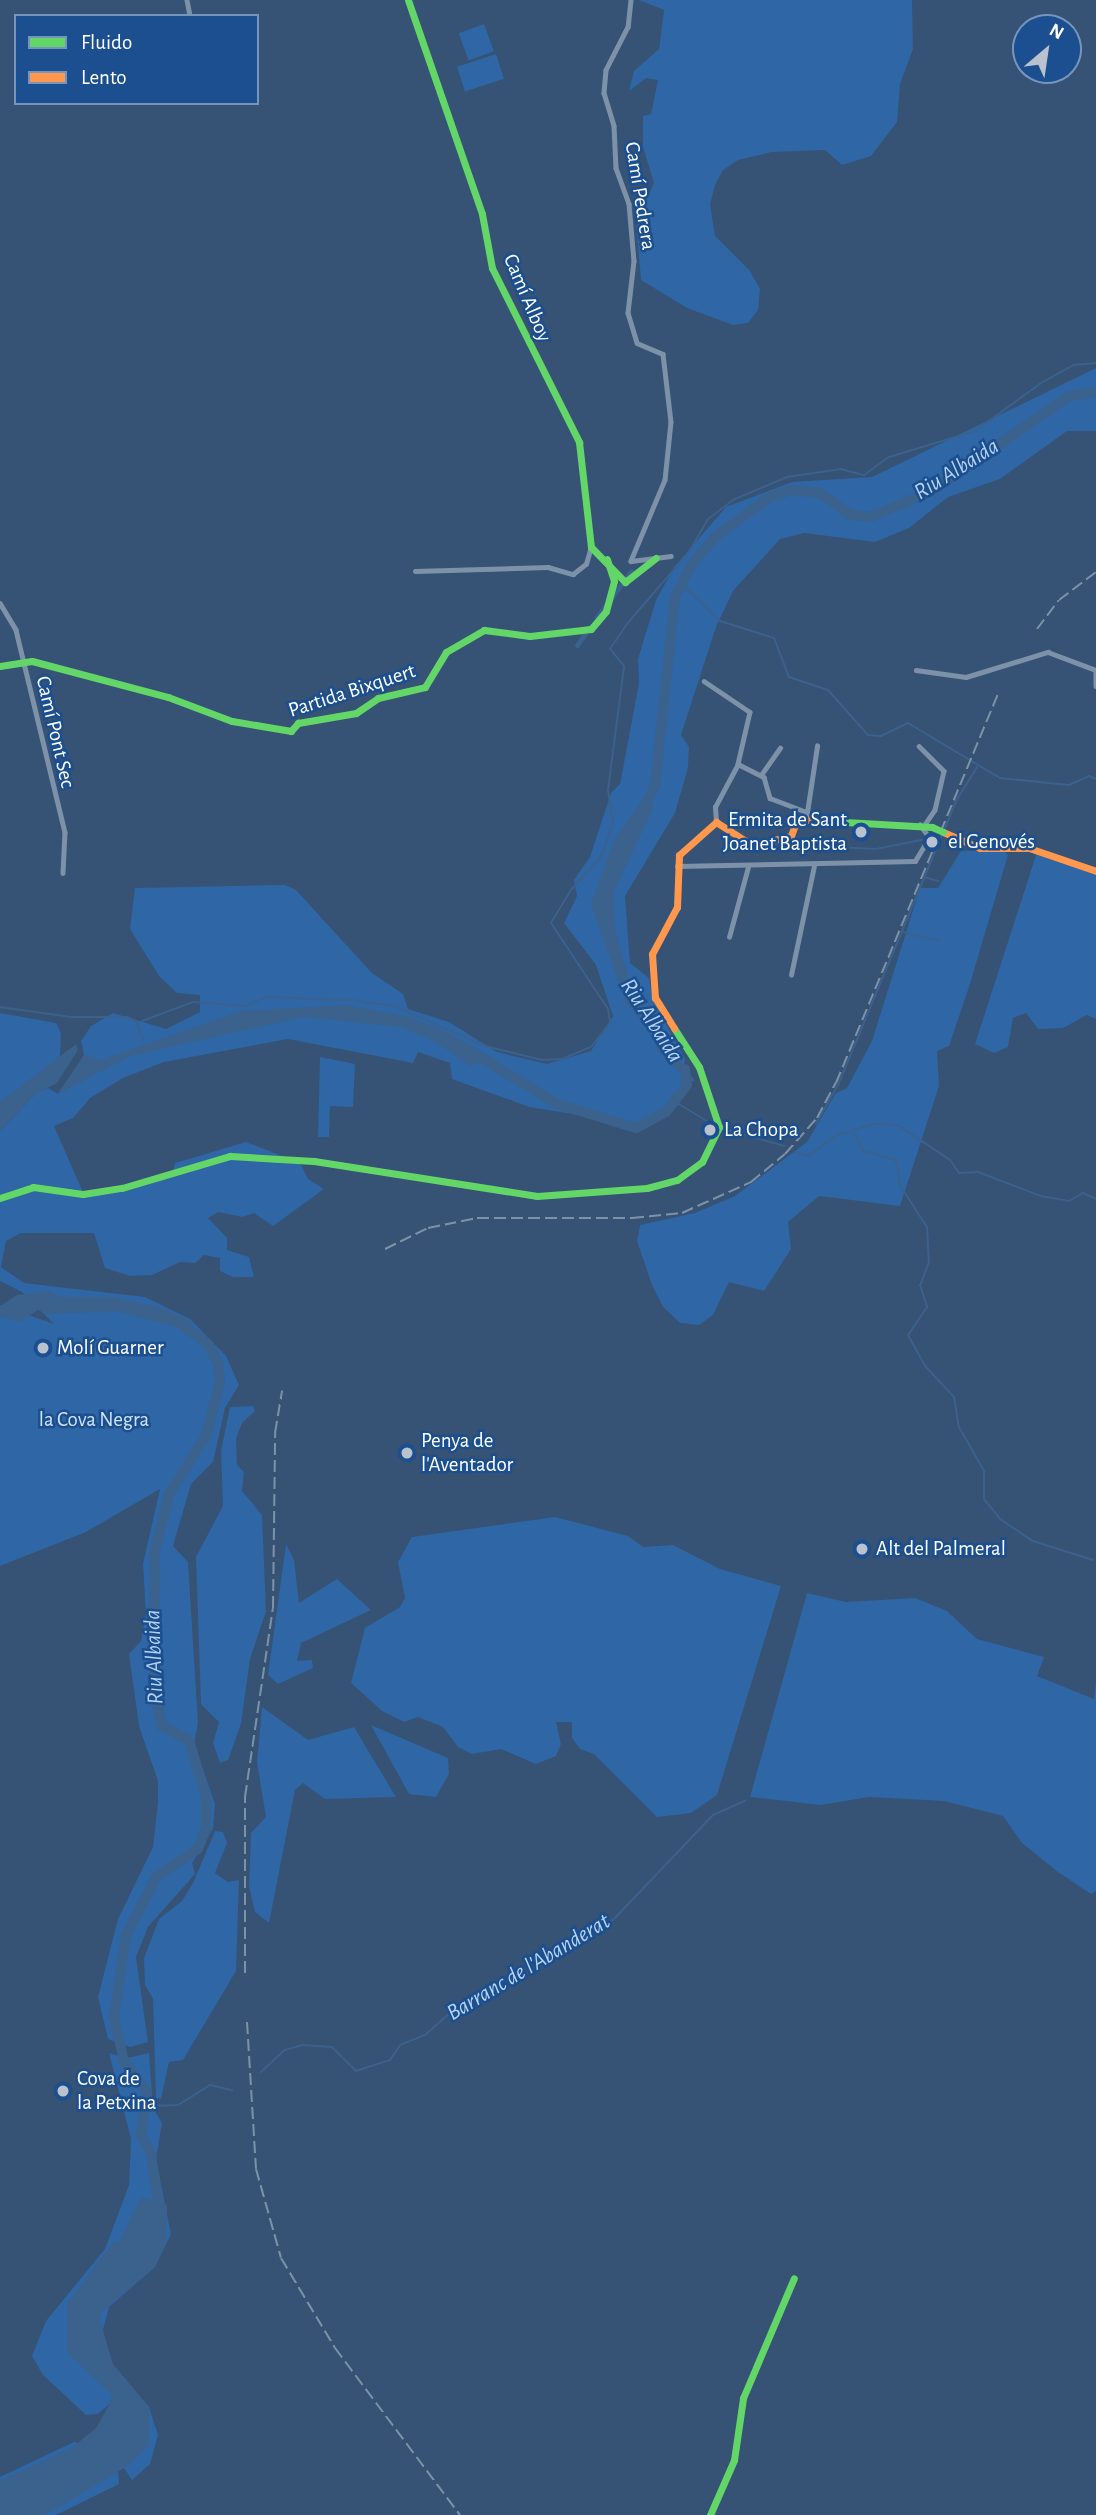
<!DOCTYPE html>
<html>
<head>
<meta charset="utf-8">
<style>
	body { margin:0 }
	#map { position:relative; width:1096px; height:2515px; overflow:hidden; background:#365274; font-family:"Alegreya Sans",sans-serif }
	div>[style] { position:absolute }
	.green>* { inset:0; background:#2f66a5; transform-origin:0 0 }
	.water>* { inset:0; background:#3b618d }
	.stream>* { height:2px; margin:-1px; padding:0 1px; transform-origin:1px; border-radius:1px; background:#3b618d }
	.canal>* { height:5px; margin:-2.5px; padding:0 2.5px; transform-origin:2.5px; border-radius:2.5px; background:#3b618d }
	.river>* { height:10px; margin:-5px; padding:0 5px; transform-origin:5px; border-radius:5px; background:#3b618d }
	.street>* { height:4.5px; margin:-2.25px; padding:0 2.25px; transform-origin:2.25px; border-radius:2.25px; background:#7d92a8 }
	.fast>* { height:7px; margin:-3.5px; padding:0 3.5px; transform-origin:3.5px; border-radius:3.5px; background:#63d668 }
	.slow>* { height:7px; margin:-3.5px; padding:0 3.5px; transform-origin:3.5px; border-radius:3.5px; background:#ff974d }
	.rail>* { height:2px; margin-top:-1px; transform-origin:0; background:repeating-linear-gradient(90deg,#7e92a7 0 12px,transparent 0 17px) }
	.fast-bridge>* { height:7px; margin:-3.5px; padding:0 3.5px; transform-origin:3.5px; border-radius:3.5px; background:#63d668 }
	.dots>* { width:19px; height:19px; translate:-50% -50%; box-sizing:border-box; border:4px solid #1b4f8f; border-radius:50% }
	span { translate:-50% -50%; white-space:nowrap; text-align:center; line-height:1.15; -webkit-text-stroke:5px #1b4f8f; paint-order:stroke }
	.street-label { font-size:21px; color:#fff }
	.poi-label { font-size:21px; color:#fff }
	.right { translate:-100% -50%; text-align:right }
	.left { translate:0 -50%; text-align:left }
	.park-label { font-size:21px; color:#cfe3fa }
	.water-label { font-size:23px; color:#b5d3f5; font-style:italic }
	.legend { position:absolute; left:14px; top:14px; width:245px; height:91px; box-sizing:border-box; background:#1b4f8f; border:2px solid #7695bc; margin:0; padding:9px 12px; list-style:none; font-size:21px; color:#fff }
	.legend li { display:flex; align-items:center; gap:14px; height:35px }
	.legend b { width:35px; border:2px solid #7695bc }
	.north { position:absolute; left:1012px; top:14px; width:70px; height:70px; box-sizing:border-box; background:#1b4f8f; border:2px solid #7695bc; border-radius:50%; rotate:29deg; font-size:19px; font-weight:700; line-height:28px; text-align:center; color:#fff }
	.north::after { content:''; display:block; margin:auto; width:24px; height:32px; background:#b9c2ce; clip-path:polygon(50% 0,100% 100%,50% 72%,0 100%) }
</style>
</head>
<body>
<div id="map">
	<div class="green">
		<i style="clip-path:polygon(639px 0,912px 0,913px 49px,900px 84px,897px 122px,871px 156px,842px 165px,825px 150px,772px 152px,738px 160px,723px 170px,715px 185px,710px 204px,715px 236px,750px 271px,760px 289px,758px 310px,748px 323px,733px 325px,687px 308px,641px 280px,636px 222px,654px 183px,643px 147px,643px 116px,651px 114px,658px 80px,646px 78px,629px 91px,634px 71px,659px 49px,664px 10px)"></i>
		<i style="left:484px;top:24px;width:29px;height:27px;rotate:70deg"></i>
		<i style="left:496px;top:54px;width:26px;height:41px;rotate:72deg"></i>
		<i style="clip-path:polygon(1096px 368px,1096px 431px,1067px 431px,1000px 479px,948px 497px,909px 528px,875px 542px,804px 533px,780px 539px,733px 591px,716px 627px,681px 735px,689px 747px,688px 768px,675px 813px,625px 896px,630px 963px,649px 978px,653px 1000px,685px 1059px,681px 1090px,657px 1118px,635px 1124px,529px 1107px,452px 1079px,450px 1063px,418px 1052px,413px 1063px,288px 1039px,164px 1062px,123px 1078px,90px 1098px,73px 1118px,54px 1126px,85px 1197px,172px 1175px,175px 1163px,246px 1142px,300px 1163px,308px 1179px,324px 1189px,273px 1226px,254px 1213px,242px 1217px,218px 1212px,208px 1218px,227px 1238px,227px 1250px,249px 1257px,254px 1277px,233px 1277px,220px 1271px,220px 1258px,204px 1255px,195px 1263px,180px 1262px,152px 1275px,130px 1276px,105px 1268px,94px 1233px,21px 1233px,6px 1241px,1px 1267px,24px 1283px,145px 1297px,190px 1319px,226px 1356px,239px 1385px,225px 1408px,213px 1462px,191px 1484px,173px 1546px,188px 1562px,198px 1723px,194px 1744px,215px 1804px,213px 1829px,192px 1863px,195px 1874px,148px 1927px,136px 1957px,148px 2042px,130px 2047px,108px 2039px,98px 1997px,118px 1919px,153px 1847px,158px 1802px,158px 1781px,139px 1726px,129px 1654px,141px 1641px,146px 1615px,143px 1564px,160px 1489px,86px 1532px,0 1566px,0 1305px,54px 1324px,22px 1292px,0 1281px,0 1131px,38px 1091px,48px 1088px,58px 1094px,84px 1055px,81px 1041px,91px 1026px,113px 1013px,166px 1029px,200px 1012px,200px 995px,177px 993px,159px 976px,130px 929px,135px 888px,285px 885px,296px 890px,372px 973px,403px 994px,408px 1009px,449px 1022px,497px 1052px,547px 1064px,591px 1051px,613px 1016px,596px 965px,564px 923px,577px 896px,574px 880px,590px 857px,611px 793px,620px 784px,639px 683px,638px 659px,656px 600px,675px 566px,726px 507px,792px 482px,872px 477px)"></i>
		<i style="clip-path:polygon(1003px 850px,1008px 855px,969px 987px,949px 1046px,937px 1051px,939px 1086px,900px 1206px,819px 1196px,788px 1222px,791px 1249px,764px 1291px,729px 1282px,713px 1315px,699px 1325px,680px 1323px,663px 1307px,652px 1285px,637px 1241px,640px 1225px,695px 1213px,735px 1196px,807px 1142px,836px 1093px,847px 1088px,872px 1041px,920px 888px,938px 888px,961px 851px)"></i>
		<i style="clip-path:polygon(1037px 852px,1096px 873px,1096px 1019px,1087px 1015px,1063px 1028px,1038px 1029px,1026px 1013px,1013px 1018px,1008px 1047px,994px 1053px,975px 1044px)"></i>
		<i style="clip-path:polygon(0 1013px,56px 1023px,61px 1033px,60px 1059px,0 1121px)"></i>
		<i style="clip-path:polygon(320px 1057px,355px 1064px,353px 1107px,330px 1106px,329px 1137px,318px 1137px)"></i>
		<i style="clip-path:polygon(253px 1406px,255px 1411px,242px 1423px,236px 1439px,237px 1465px,244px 1472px,242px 1491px,262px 1515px,266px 1611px,250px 1659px,241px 1724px,228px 1760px,220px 1763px,213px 1743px,219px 1722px,201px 1704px,196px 1557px,223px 1506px,221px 1451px,230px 1407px)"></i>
		<i style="clip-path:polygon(555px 1517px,628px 1536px,643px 1547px,673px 1545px,720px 1569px,781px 1586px,717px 1795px,691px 1813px,657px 1817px,594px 1754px,580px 1749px,572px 1738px,572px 1722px,556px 1722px,561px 1744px,556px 1756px,536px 1764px,501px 1749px,472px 1754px,458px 1747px,443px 1727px,418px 1717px,404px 1722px,382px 1711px,351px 1683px,365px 1628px,400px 1607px,405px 1598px,398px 1562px,412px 1537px)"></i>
		<i style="clip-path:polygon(286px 1544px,294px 1560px,299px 1603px,337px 1579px,371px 1610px,301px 1643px,297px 1661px,312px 1660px,313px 1668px,278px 1684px,268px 1675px)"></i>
		<i style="clip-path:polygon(807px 1593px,846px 1602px,915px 1598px,947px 1611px,977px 1639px,1044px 1657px,1037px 1676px,1094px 1699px,1096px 1682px,1096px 1891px,1091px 1894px,1058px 1872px,1022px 1843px,1003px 1816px,944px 1801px,869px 1797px,821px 1805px,750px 1797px)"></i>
		<i style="clip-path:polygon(262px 1707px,308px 1740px,354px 1727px,396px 1797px,325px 1799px,303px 1783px,295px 1790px,269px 1923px,255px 1912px,249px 1886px,251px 1833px,266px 1817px,257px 1762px)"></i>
		<i style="clip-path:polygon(371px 1725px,448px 1758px,449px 1774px,436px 1797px,409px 1794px)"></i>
		<i style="clip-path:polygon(215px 1831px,223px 1832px,227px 1843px,215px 1873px,228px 1882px,239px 1880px,236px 1971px,183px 2060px,169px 2062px,161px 2099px,156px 2098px,153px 1999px,145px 1985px,144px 1958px,159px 1919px,182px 1901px,193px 1883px)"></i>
		<i style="clip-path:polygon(109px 2053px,127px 2058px,149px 2053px,153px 2108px,162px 2123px,156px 2159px,171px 2234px,155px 2267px,109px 2307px,103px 2330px,108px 2361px,149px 2407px,158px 2435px,150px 2464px,132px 2480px,124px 2468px,118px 2471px,119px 2484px,56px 2515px,0 2515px,0 2477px,74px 2442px,94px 2446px,114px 2400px,98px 2414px,86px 2415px,43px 2375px,32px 2356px,46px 2321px,105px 2249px,129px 2185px,131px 2139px)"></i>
	</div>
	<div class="water">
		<i style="clip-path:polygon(643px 800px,654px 806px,614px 892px,615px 928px,630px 985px,695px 1081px,689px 1082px,657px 1050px,654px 1035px,626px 1003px,591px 904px,615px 838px)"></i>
		<i style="clip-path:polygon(347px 1005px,409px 1017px,450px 1034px,475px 1048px,481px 1062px,471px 1066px,436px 1042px,401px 1027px,303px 1017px,130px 1056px,58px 1094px,84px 1055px,101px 1060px,241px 1011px)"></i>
		<i style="clip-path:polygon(76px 1044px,78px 1050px,57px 1083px,34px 1095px,0 1131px,0 1102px)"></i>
		<i style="clip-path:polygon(50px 1291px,59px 1297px,112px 1297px,159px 1307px,192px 1322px,187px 1330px,116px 1311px,46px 1314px,38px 1310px,22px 1321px,0 1317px,0 1306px,17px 1295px)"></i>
		<i style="clip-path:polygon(141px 2197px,167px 2205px,166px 2242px,155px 2267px,102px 2311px,100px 2321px,113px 2364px,149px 2407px,149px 2444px,129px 2465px,45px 2515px,0 2515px,0 2481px,73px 2447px,96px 2428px,109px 2405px,112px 2395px,67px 2352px,67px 2304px,114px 2241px,119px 2242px)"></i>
	</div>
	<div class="stream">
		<i style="left:681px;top:583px;width:54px;rotate:44.3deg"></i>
		<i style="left:720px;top:621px;width:57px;rotate:17.5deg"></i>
		<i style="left:774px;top:638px;width:42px;rotate:69deg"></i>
		<i style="left:789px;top:677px;width:41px;rotate:18.4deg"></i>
		<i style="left:828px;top:690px;width:60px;rotate:48.4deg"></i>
		<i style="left:868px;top:735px;width:13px;rotate:4deg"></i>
		<i style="left:881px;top:736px;width:30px;rotate:-26deg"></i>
		<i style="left:908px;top:723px;width:107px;rotate:30.9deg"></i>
		<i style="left:1000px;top:778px;width:69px;rotate:5.8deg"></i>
		<i style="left:1069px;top:785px;width:22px;rotate:-24deg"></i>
		<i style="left:1089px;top:776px;width:8px;rotate:23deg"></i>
		<i style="left:814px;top:846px;width:62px;rotate:2.8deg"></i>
		<i style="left:876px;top:849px;width:51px;rotate:-11.3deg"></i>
		<i style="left:924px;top:877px;width:15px;rotate:16deg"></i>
		<i style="left:903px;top:932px;width:37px;rotate:14deg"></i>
		<i style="left:0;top:1007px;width:72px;rotate:8deg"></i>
		<i style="left:71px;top:1017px;width:56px"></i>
		<i style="left:127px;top:1017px;width:10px;rotate:24deg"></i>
		<i style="left:136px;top:1021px;width:22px;rotate:69deg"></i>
		<i style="left:142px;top:1021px;width:54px;rotate:-20.4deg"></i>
		<i style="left:193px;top:1002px;width:53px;rotate:4.3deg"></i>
		<i style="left:246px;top:1006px;width:21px;rotate:-25deg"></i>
		<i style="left:265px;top:997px;width:87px;rotate:2deg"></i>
		<i style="left:352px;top:1000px;width:42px;rotate:8.1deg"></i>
		<i style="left:394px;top:1006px;width:99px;rotate:23.7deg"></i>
		<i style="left:485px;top:1046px;width:59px;rotate:13.8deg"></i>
		<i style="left:542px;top:1060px;width:20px;rotate:-3deg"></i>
		<i style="left:562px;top:1059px;width:33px;rotate:-23deg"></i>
		<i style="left:592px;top:1046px;width:30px;rotate:-53deg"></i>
		<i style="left:610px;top:1022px;width:13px;rotate:-99deg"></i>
		<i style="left:608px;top:1009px;width:103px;rotate:-123.5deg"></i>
		<i style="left:551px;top:923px;width:37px;rotate:-59deg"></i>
		<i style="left:570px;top:891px;width:47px;rotate:-47.6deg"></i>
		<i style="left:602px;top:856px;width:36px;rotate:-72deg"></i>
		<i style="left:613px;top:822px;width:32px;rotate:-99deg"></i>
		<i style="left:608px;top:790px;width:125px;rotate:-82.6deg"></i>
		<i style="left:624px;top:666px;width:22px;rotate:-129deg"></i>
		<i style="left:610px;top:649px;width:29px;rotate:-56deg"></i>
		<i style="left:626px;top:625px;width:96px;rotate:-49.2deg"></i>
		<i style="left:689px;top:552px;width:38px;rotate:-60deg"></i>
		<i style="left:708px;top:519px;width:34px;rotate:-37deg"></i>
		<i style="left:735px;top:499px;width:56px;rotate:-22.9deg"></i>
		<i style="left:787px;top:477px;width:55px;rotate:-8.4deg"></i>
		<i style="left:841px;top:469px;width:24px;rotate:15deg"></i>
		<i style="left:864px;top:475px;width:31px;rotate:-36deg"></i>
		<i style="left:889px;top:457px;width:90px;rotate:-16.8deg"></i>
		<i style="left:975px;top:431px;width:82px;rotate:-36deg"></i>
		<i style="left:1041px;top:383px;width:38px;rotate:-29deg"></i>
		<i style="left:1074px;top:365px;width:22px;rotate:-5deg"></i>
		<i style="left:674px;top:1101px;width:48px;rotate:31.4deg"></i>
		<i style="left:816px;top:1124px;width:45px;rotate:-60.6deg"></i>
		<i style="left:838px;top:1085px;width:308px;rotate:-67.4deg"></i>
		<i style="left:956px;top:801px;width:40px;rotate:-58deg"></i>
		<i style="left:721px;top:1128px;width:66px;rotate:15.9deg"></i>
		<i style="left:854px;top:1133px;width:20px;rotate:63deg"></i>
		<i style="left:863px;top:1151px;width:34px;rotate:15deg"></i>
		<i style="left:896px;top:1160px;width:27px;rotate:80deg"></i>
		<i style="left:901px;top:1187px;width:48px;rotate:57deg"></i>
		<i style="left:927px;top:1227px;width:35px;rotate:87deg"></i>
		<i style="left:929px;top:1262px;width:25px;rotate:111deg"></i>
		<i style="left:920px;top:1285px;width:23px;rotate:72deg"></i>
		<i style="left:927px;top:1307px;width:34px;rotate:124deg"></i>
		<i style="left:908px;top:1335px;width:35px;rotate:61deg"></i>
		<i style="left:925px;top:1366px;width:42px;rotate:46.9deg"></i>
		<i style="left:954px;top:1397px;width:30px;rotate:81deg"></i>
		<i style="left:959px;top:1427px;width:51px;rotate:60.4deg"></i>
		<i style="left:984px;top:1471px;width:28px;rotate:90deg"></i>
		<i style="left:984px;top:1499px;width:26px;rotate:51deg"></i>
		<i style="left:1000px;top:1519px;width:40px;rotate:34deg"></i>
		<i style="left:1033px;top:1541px;width:63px;rotate:17.6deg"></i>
		<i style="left:795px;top:1152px;width:14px;rotate:17deg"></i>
		<i style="left:808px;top:1156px;width:36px;rotate:-36deg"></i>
		<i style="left:837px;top:1135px;width:39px;rotate:-17deg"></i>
		<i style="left:874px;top:1124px;width:24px;rotate:2deg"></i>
		<i style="left:898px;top:1125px;width:63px;rotate:33.9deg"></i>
		<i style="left:950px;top:1160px;width:16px;rotate:55deg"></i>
		<i style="left:959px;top:1173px;width:19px;rotate:-3deg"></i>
		<i style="left:978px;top:1172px;width:67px;rotate:20.9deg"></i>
		<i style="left:1041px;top:1196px;width:28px;rotate:10deg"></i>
		<i style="left:1069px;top:1201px;width:16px;rotate:-30deg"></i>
		<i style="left:1083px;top:1193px;width:14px;rotate:25deg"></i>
		<i style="left:261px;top:2072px;width:33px;rotate:-43deg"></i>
		<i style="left:285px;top:2050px;width:18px;rotate:-16deg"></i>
		<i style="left:302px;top:2045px;width:30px;rotate:4deg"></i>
		<i style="left:332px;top:2047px;width:34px;rotate:45deg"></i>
		<i style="left:356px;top:2071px;width:36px;rotate:-18deg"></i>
		<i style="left:390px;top:2060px;width:18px;rotate:-56deg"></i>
		<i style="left:400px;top:2045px;width:27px;rotate:-22deg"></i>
		<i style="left:425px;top:2035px;width:45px;rotate:-41.4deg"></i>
		<i style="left:459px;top:2005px;width:48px;rotate:-20.7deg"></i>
		<i style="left:504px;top:1988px;width:128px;rotate:-32deg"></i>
		<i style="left:613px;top:1920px;width:145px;rotate:-46.4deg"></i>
		<i style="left:713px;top:1815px;width:35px;rotate:-24deg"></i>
		<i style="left:148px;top:2106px;width:30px;rotate:-2deg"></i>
		<i style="left:178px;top:2105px;width:38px;rotate:-32deg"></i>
		<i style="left:210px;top:2085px;width:23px;rotate:13deg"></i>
	</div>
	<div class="canal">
		<i style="left:597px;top:617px;width:57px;rotate:-53.5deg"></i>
		<i style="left:577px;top:645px;width:21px;rotate:-55deg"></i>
	</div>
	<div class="river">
		<i style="left:641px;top:812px;width:30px;rotate:-62deg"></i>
		<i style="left:655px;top:786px;width:190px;rotate:-84deg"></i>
		<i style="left:675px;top:597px;width:36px;rotate:-63deg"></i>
		<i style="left:691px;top:565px;width:38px;rotate:-49deg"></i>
		<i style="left:716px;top:536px;width:67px;rotate:-35.8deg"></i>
		<i style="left:770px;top:497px;width:22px;rotate:-18deg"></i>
		<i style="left:791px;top:490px;width:29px;rotate:6deg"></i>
		<i style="left:820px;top:493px;width:37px;rotate:36deg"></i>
		<i style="left:850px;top:515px;width:21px;rotate:5deg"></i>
		<i style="left:871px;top:517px;width:66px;rotate:-23.1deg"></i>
		<i style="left:932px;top:491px;width:167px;rotate:-34.7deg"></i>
		<i style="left:1069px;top:396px;width:27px;rotate:-8deg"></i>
		<i style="left:469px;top:1050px;width:103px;rotate:31.5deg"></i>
		<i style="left:557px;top:1104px;width:83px;rotate:16.9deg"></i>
		<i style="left:636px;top:1128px;width:34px;rotate:-28deg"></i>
		<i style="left:666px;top:1112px;width:34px;rotate:-52deg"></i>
		<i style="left:687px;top:1085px;width:16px;rotate:-97deg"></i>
		<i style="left:160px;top:2213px;width:60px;rotate:-98.7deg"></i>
		<i style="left:151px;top:2154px;width:22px;rotate:-117deg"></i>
		<i style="left:141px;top:2134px;width:42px;rotate:-81.9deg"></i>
		<i style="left:147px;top:2092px;width:39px;rotate:-127deg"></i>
		<i style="left:124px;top:2061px;width:44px;rotate:-103.1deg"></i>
		<i style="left:114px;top:2018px;width:84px;rotate:-81.8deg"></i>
		<i style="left:126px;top:1935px;width:67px;rotate:-62.3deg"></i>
		<i style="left:157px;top:1876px;width:49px;rotate:-33.4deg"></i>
		<i style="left:198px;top:1849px;width:22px;rotate:-68deg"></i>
		<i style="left:206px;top:1829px;width:32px;rotate:-90deg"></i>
		<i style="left:206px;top:1797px;width:59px;rotate:-106.6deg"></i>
		<i style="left:189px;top:1740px;width:30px;rotate:-153deg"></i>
		<i style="left:162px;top:1726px;width:41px;rotate:-101.3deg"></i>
		<i style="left:154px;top:1686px;width:135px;rotate:-89.6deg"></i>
		<i style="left:155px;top:1551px;width:59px;rotate:-76.2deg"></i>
		<i style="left:169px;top:1494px;width:69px;rotate:-57.5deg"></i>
		<i style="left:206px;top:1436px;width:56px;rotate:-75.5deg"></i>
		<i style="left:220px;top:1382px;width:19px;rotate:-96deg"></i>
		<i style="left:218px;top:1363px;width:21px;rotate:-118deg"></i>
		<i style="left:208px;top:1344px;width:37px;rotate:-144deg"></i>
	</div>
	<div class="street">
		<i style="left:187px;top:0;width:16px;rotate:79deg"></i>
		<i style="left:631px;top:0;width:27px;rotate:96deg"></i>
		<i style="left:628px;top:27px;width:48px;rotate:117.1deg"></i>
		<i style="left:606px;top:70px;width:23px;rotate:95deg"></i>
		<i style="left:604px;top:93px;width:34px;rotate:73deg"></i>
		<i style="left:614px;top:126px;width:42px;rotate:87.3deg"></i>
		<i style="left:616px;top:168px;width:38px;rotate:70deg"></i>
		<i style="left:629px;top:204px;width:57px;rotate:85deg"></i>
		<i style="left:634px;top:261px;width:52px;rotate:96.6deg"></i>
		<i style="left:628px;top:313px;width:31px;rotate:73deg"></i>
		<i style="left:637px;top:343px;width:28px;rotate:23deg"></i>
		<i style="left:663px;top:354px;width:68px;rotate:83.3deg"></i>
		<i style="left:671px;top:422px;width:58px;rotate:95.9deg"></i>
		<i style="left:665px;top:480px;width:88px;rotate:112.8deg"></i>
		<i style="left:631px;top:561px;width:40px;rotate:-7.1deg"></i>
		<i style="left:415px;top:571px;width:133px;rotate:-1.7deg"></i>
		<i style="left:548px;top:567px;width:26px;rotate:16deg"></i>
		<i style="left:573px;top:574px;width:16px;rotate:-38deg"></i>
		<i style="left:586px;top:564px;width:18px;rotate:-74deg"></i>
		<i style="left:0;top:603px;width:31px;rotate:59deg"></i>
		<i style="left:16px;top:630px;width:208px;rotate:76.4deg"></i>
		<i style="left:65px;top:832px;width:41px;rotate:92.8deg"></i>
		<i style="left:916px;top:670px;width:50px;rotate:8deg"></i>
		<i style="left:966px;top:677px;width:86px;rotate:-17deg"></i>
		<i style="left:1048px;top:652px;width:51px;rotate:20.6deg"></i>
		<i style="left:1096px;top:672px;width:14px;rotate:90deg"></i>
		<i style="left:704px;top:681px;width:55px;rotate:34deg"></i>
		<i style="left:750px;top:712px;width:53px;rotate:103deg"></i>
		<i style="left:738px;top:764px;width:29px;rotate:27deg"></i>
		<i style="left:764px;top:777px;width:22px;rotate:74deg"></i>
		<i style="left:770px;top:798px;width:40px;rotate:21deg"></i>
		<i style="left:919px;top:746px;width:35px;rotate:45deg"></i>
		<i style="left:944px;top:771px;width:40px;rotate:103deg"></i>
		<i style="left:935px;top:810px;width:18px;rotate:124deg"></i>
		<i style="left:761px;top:775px;width:33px;rotate:-55deg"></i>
		<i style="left:806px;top:819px;width:74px;rotate:-81.4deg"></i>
		<i style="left:716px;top:822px;width:15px;rotate:-94deg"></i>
		<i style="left:715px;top:807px;width:49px;rotate:-61.9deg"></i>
		<i style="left:677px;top:866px;width:238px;rotate:-1.2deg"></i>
		<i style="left:915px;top:861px;width:27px;rotate:-59deg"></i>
		<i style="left:929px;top:838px;width:16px;rotate:-125deg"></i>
		<i style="left:729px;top:937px;width:73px;rotate:-74.8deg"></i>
		<i style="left:791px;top:975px;width:111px;rotate:-78.1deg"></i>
	</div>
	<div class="fast">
		<i style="left:408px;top:0;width:226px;rotate:70.9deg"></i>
		<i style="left:482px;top:214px;width:55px;rotate:79.5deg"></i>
		<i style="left:492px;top:268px;width:195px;rotate:63.4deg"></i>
		<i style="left:579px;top:442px;width:106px;rotate:83.5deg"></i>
		<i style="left:591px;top:547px;width:49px;rotate:45.8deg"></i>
		<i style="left:625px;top:582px;width:39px;rotate:-38deg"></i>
		<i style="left:0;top:666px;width:32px;rotate:-9deg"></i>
		<i style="left:32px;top:661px;width:141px;rotate:14.8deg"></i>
		<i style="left:168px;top:697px;width:68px;rotate:20.6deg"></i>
		<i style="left:232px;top:721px;width:60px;rotate:9.6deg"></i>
		<i style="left:291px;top:731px;width:11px;rotate:-49deg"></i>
		<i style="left:298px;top:723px;width:59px;rotate:-9.8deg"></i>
		<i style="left:356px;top:713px;width:27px;rotate:-34deg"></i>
		<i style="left:378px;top:698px;width:48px;rotate:-13.2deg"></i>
		<i style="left:425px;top:687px;width:41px;rotate:-59deg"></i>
		<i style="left:446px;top:652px;width:44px;rotate:-30.1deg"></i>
		<i style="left:484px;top:630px;width:46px;rotate:7.4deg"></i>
		<i style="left:530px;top:636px;width:61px;rotate:-6.5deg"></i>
		<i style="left:591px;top:629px;width:23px;rotate:-50deg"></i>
		<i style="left:606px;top:611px;width:31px;rotate:-75deg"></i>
		<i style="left:614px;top:581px;width:23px;rotate:-108deg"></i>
		<i style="left:828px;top:821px;width:104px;rotate:3.3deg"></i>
		<i style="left:0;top:1198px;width:35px;rotate:-18deg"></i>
		<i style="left:33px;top:1187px;width:50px;rotate:8deg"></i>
		<i style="left:83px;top:1194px;width:39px;rotate:-9deg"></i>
		<i style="left:122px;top:1188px;width:113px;rotate:-16.5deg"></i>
		<i style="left:230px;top:1156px;width:84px;rotate:3.4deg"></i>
		<i style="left:314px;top:1161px;width:226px;rotate:8.9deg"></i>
		<i style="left:537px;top:1196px;width:110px;rotate:-4.2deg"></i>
		<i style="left:647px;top:1188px;width:31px;rotate:-15deg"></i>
		<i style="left:677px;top:1180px;width:31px;rotate:-36deg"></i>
		<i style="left:702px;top:1162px;width:39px;rotate:-64deg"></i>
		<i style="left:719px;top:1127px;width:63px;rotate:-108.4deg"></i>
		<i style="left:699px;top:1067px;width:46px;rotate:-122.7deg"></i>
		<i style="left:710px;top:2515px;width:60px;rotate:-66.4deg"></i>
		<i style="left:734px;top:2460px;width:63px;rotate:-81.7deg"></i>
		<i style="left:743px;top:2398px;width:130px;rotate:-67deg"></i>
	</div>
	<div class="slow">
		<i style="left:943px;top:832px;width:40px;rotate:23.4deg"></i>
		<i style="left:980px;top:848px;width:49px"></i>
		<i style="left:1029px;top:848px;width:71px;rotate:18.9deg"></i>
		<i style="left:674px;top:1028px;width:36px;rotate:-122deg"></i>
		<i style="left:655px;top:998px;width:44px;rotate:-93.9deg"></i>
		<i style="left:652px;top:954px;width:53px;rotate:-62deg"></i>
		<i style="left:677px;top:907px;width:52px;rotate:-87.8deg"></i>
		<i style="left:679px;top:855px;width:50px;rotate:-41.7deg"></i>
		<i style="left:716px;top:822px;width:43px;rotate:32.6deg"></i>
		<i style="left:752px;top:845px;width:40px;rotate:-13deg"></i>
		<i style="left:791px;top:836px;width:18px;rotate:-71deg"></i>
		<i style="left:797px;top:819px;width:31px;rotate:4deg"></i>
	</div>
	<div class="rail">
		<i style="left:1037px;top:629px;width:36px;rotate:-53deg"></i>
		<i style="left:1059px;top:600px;width:46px;rotate:-37.1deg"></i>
		<i style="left:385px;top:1249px;width:48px;rotate:-26deg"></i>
		<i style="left:428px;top:1228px;width:50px;rotate:-11.5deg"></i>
		<i style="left:477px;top:1218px;width:155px"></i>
		<i style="left:632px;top:1218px;width:50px;rotate:-5.7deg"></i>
		<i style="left:682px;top:1213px;width:76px;rotate:-24.2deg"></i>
		<i style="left:751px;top:1182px;width:44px;rotate:-39.5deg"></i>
		<i style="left:785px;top:1154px;width:48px;rotate:-48.4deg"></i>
		<i style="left:817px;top:1118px;width:40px;rotate:-62deg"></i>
		<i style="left:836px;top:1083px;width:424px;rotate:-67.4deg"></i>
		<i style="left:245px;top:1973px;width:176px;rotate:-90deg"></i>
		<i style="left:245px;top:1797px;width:191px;rotate:-81.6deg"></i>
		<i style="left:273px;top:1608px;width:175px;rotate:-89.3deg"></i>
		<i style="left:275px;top:1433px;width:43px;rotate:-80.5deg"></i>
		<i style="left:247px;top:2022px;width:147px;rotate:86.5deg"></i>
		<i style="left:256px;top:2169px;width:92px;rotate:74.3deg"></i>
		<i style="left:281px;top:2258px;width:105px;rotate:59deg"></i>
		<i style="left:335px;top:2348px;width:209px;rotate:53.2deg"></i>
	</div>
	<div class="fast-bridge">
		<i style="left:932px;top:827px;width:12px;rotate:24deg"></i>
	</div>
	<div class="dots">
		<i style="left:861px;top:832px;background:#b9c2ce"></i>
		<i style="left:932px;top:842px;background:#b9c2ce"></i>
		<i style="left:710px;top:1130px;background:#b9c2ce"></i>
		<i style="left:43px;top:1348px;background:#b9c2ce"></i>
		<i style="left:407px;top:1453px;background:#b9c2ce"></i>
		<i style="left:862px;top:1549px;background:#b9c2ce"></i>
		<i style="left:63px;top:2091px;background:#b9c2ce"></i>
	</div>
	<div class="street-label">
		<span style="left:640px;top:196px;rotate:81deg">Camí Pedrera</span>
		<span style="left:527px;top:298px;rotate:67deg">Camí Alboy</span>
		<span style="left:352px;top:691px;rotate:-18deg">Partida Bixquert</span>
		<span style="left:55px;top:732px;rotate:77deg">Camí Pont Sec</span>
	</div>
	<div class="poi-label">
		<span class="right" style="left:847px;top:832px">Ermita de Sant<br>Joanet Baptista</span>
		<span class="left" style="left:948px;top:842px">el Genovés</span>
		<span class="left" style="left:724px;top:1130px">La Chopa</span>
		<span class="left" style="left:57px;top:1348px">Molí Guarner</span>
		<span class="left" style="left:421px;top:1453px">Penya de<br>l'Aventador</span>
		<span class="left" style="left:876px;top:1549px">Alt del Palmeral</span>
		<span class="left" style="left:77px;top:2091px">Cova de<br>la Petxina</span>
	</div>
	<div class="park-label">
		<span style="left:94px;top:1420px">la Cova Negra</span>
	</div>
	<div class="water-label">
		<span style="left:957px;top:470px;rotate:-32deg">Riu Albaida</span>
		<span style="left:651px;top:1021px;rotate:57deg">Riu Albaida</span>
		<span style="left:155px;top:1657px;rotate:-92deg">Riu Albaida</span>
		<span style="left:529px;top:1968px;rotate:-31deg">Barranc de l'Abanderat</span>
	</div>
	<ul class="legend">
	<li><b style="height:9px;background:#63d668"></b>Fluido</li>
	<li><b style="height:9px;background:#ff974d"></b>Lento</li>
	</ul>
	<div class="north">N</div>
</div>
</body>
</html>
